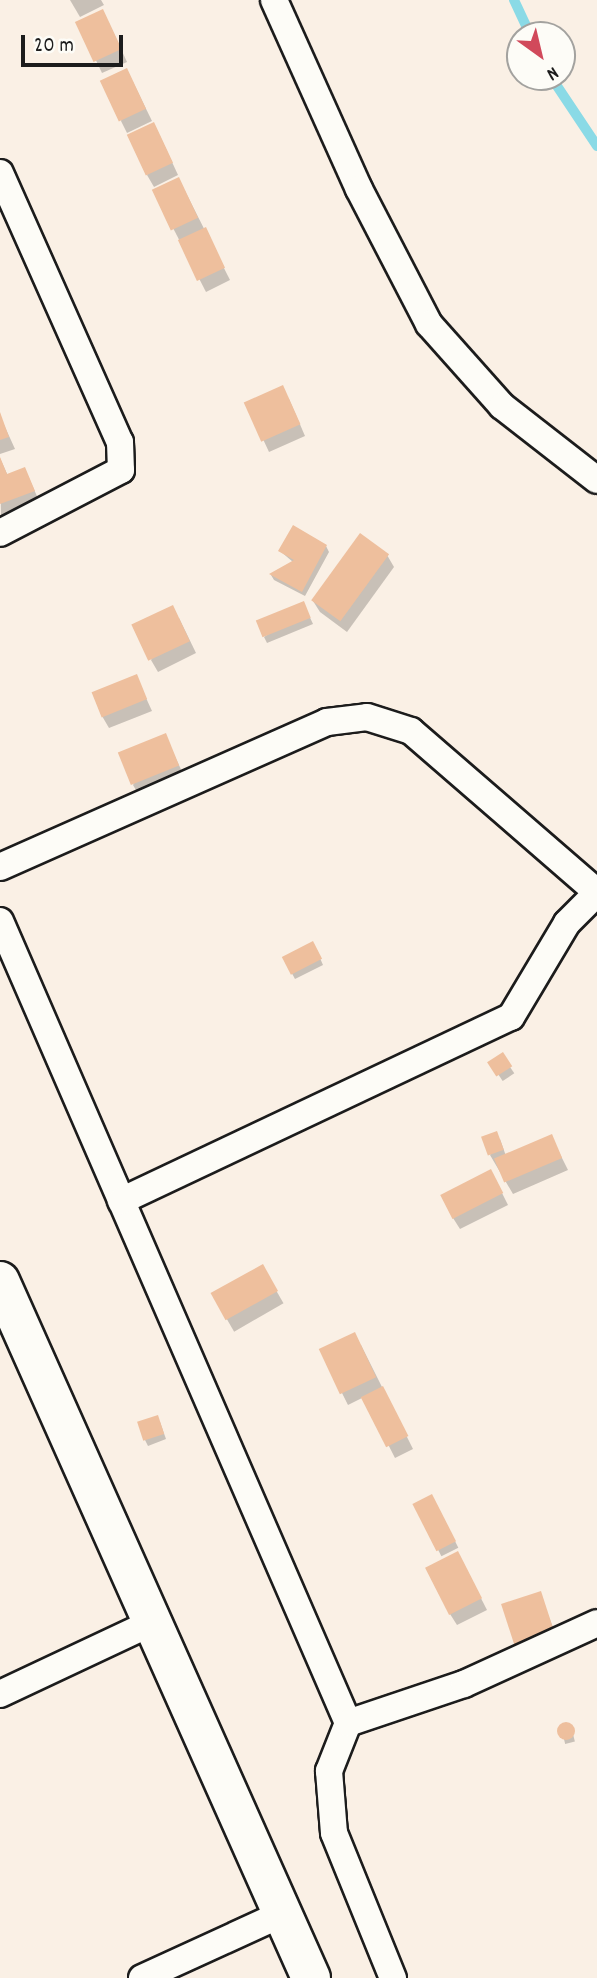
<!DOCTYPE html>
<html>
<head>
<meta charset="utf-8">
<style>
	body { margin:0 }
	#map { position:relative; width:597px; height:1978px; overflow:hidden; background:#faf0e5; font-family:Dekko,sans-serif }
	div>[style] { position:absolute }
	.shadow>* { inset:0; background:#0003; transform-origin:0 0 }
	.stream>* { height:10px; margin:-5px; padding:0 5px; transform-origin:5px; border-radius:5px; background:#8adae6 }
	.building>* { inset:0; background:#eebf9d; transform-origin:0 0 }
	.round { border-radius:50% }
	.roads { filter:drop-shadow(2px 0 #1c1c1c) drop-shadow(-2px 0 #1c1c1c) drop-shadow(0 2px #1c1c1c) drop-shadow(0 -2px #1c1c1c) }
	.street>* { height:26px; margin:-13px; padding:0 13px; transform-origin:13px; border-radius:13px; background:#fdfcf7 }
	.secondary>* { height:38px; margin:-19px; padding:0 19px; transform-origin:19px; border-radius:19px; background:#fdfcf7 }
	span { translate:-50% -50%; white-space:nowrap; text-align:center; line-height:1.15; -webkit-text-stroke:7px #fdfcf7; paint-order:stroke }
	.north { position:absolute; left:506px; top:21px; width:70px; height:70px; box-sizing:border-box; background:#fdfcf7; border:2px solid #a3a29f; border-radius:50%; rotate:146deg; font-size:19px; font-weight:700; line-height:28px; text-align:center; color:#1c1c1c }
	.north::after { content:''; display:block; margin:auto; width:24px; height:32px; background:#d1495b; clip-path:polygon(50% 0,100% 100%,50% 72%,0 100%) }
	.scale { position:absolute; left:21px; top:35px; width:102px; height:32px; box-sizing:border-box; border:4px solid #1c1c1c; border-top:0; padding-left:9px; font-size:21px; line-height:24px; white-space:nowrap; color:#1c1c1c; -webkit-text-stroke:5px #fdfcf7; paint-order:stroke }
</style>
</head>
<body>
<div id="map">
	<div class="shadow">
		<i style="clip-path:polygon(70px 0,101px 0,104px 5px,80px 17px)"></i>
		<i style="clip-path:polygon(78px 23px,109px 23px,127px 62px,102px 73px)"></i>
		<i style="clip-path:polygon(133px 82px,152px 121px,127px 133px,121px 121px)"></i>
		<i style="clip-path:polygon(160px 136px,178px 175px,154px 187px,147px 175px)"></i>
		<i style="clip-path:polygon(154px 191px,185px 191px,230px 280px,206px 292px)"></i>
		<i style="clip-path:polygon(289px 399px,305px 436px,269px 452px,246px 403px)"></i>
		<i style="clip-path:polygon(0 416px,15px 449px,0 454px)"></i>
		<i style="clip-path:polygon(0 458px,8px 476px,25px 469px,40px 503px,1px 517px)"></i>
		<i style="clip-path:polygon(326px 546px,329px 552px,305px 596px,274px 580px,271px 575px,293px 562px,280px 551px)"></i>
		<i style="clip-path:polygon(387px 555px,394px 567px,347px 632px,320px 612px,313px 601px)"></i>
		<i style="clip-path:polygon(306px 609px,313px 624px,267px 643px,264px 637px)"></i>
		<i style="clip-path:polygon(179px 618px,196px 653px,158px 672px,151px 660px)"></i>
		<i style="clip-path:polygon(136px 676px,152px 711px,109px 728px,102px 716px)"></i>
		<i style="clip-path:polygon(165px 735px,185px 778px,140px 797px,133px 785px)"></i>
		<i style="clip-path:polygon(316px 949px,323px 965px,295px 979px,283px 957px)"></i>
		<i style="left:502px;top:1055px;width:22px;height:14px;rotate:56deg"></i>
		<i style="clip-path:polygon(551px 1136px,568px 1170px,513px 1194px,490px 1155px,500px 1139px,506px 1156px)"></i>
		<i style="clip-path:polygon(497px 1183px,508px 1205px,460px 1229px,453px 1218px)"></i>
		<i style="left:262px;top:1266px;width:43px;height:57px;rotate:60deg"></i>
		<i style="clip-path:polygon(361px 1345px,413px 1449px,395px 1458px,364px 1397px,348px 1405px,342px 1393px)"></i>
		<i style="clip-path:polygon(160px 1422px,166px 1439px,148px 1446px,145px 1440px)"></i>
		<i style="left:432px;top:1496px;width:58px;height:19px;rotate:63deg"></i>
		<i style="clip-path:polygon(464px 1565px,487px 1610px,457px 1625px,450px 1614px)"></i>
		<i style="clip-path:polygon(540px 1594px,561px 1648px,518px 1648px)"></i>
		<i style="left:571px;top:1726px;width:16px;height:10px;rotate:76deg"></i>
	</div>
	<div class="stream">
		<i style="left:514px;top:0;width:38px;rotate:65deg"></i>
		<i style="left:551px;top:77px;width:83px;rotate:56.3deg"></i>
	</div>
	<div class="building">
		<i style="left:103px;top:9px;width:44px;height:31px;rotate:65deg"></i>
		<i style="left:127px;top:68px;width:45px;height:30px;rotate:65deg"></i>
		<i style="left:154px;top:122px;width:45px;height:30px;rotate:65deg"></i>
		<i style="left:179px;top:177px;width:45px;height:30px;rotate:65deg"></i>
		<i style="left:206px;top:227px;width:45px;height:31px;rotate:65deg"></i>
		<i style="left:283px;top:385px;width:43px;height:43px;rotate:66deg"></i>
		<i style="clip-path:polygon(0 412px,9px 437px,0 440px)"></i>
		<i style="clip-path:polygon(0 457px,7px 474px,25px 467px,35px 491px,0 504px)"></i>
		<i style="clip-path:polygon(293px 525px,327px 545px,302px 592px,269px 574px,294px 560px,278px 551px)"></i>
		<i style="left:360px;top:533px;width:36px;height:83px;rotate:36deg"></i>
		<i style="left:304px;top:601px;width:18px;height:52px;rotate:68deg"></i>
		<i style="left:173px;top:605px;width:40px;height:46px;rotate:65deg"></i>
		<i style="left:137px;top:674px;width:27px;height:49px;rotate:68deg"></i>
		<i style="left:166px;top:733px;width:35px;height:52px;rotate:68deg"></i>
		<i style="left:313px;top:941px;width:20px;height:35px;rotate:63deg"></i>
		<i style="left:503px;top:1052px;width:17px;height:19px;rotate:57deg"></i>
		<i style="left:497px;top:1131px;width:20px;height:17px;rotate:70deg"></i>
		<i style="left:552px;top:1134px;width:26px;height:63px;rotate:67deg"></i>
		<i style="left:491px;top:1169px;width:27px;height:57px;rotate:63deg"></i>
		<i style="left:263px;top:1264px;width:31px;height:60px;rotate:61deg"></i>
		<i style="left:355px;top:1332px;width:50px;height:40px;rotate:65deg"></i>
		<i style="left:383px;top:1386px;width:56px;height:25px;rotate:63deg"></i>
		<i style="left:158px;top:1415px;width:20px;height:22px;rotate:72deg"></i>
		<i style="left:432px;top:1494px;width:53px;height:22px;rotate:63deg"></i>
		<i style="left:458px;top:1551px;width:53px;height:37px;rotate:63deg"></i>
		<i style="left:541px;top:1591px;width:47px;height:42px;rotate:72deg"></i>
		<i class="round" style="left:557px;top:1722px;width:18px;height:18px"></i>
	</div>
	<div class="roads">
		<div class="street">
			<i style="left:274px;top:0;width:207px;rotate:65.8deg"></i>
			<i style="left:359px;top:189px;width:152px;rotate:62.6deg"></i>
			<i style="left:429px;top:324px;width:110px;rotate:48.3deg"></i>
			<i style="left:502px;top:406px;width:120px;rotate:37.9deg"></i>
			<i style="left:0;top:173px;width:295px;rotate:66deg"></i>
			<i style="left:120px;top:442px;width:28px;rotate:88deg"></i>
			<i style="left:121px;top:470px;width:136px;rotate:152.5deg"></i>
			<i style="left:0;top:867px;width:358px;rotate:-23.9deg"></i>
			<i style="left:327px;top:722px;width:40px;rotate:-7.1deg"></i>
			<i style="left:367px;top:717px;width:46px;rotate:17.7deg"></i>
			<i style="left:411px;top:731px;width:246px;rotate:40.9deg"></i>
			<i style="left:0;top:921px;width:874px;rotate:66.54deg"></i>
			<i style="left:348px;top:1723px;width:52px;rotate:111.6deg"></i>
			<i style="left:329px;top:1771px;width:62px;rotate:85.4deg"></i>
			<i style="left:334px;top:1833px;width:157px;rotate:67.9deg"></i>
			<i style="left:121px;top:1201px;width:431px;rotate:-25.3deg"></i>
			<i style="left:511px;top:1017px;width:109px;rotate:-59.2deg"></i>
			<i style="left:567px;top:923px;width:42px;rotate:-45deg"></i>
			<i style="left:0;top:1694px;width:171px;rotate:-25.2deg"></i>
			<i style="left:348px;top:1723px;width:122px;rotate:-18.6deg"></i>
			<i style="left:464px;top:1684px;width:146px;rotate:-24.6deg"></i>
			<i style="left:142px;top:1978px;width:154px;rotate:-24.6deg"></i>
		</div>
		<div class="secondary">
			<i style="left:0;top:1281px;width:763px;rotate:65.95deg"></i>
		</div>
	</div>
	<div class="north">N</div>
	<div class="scale">20 m</div>
</div>
</body>
</html>
